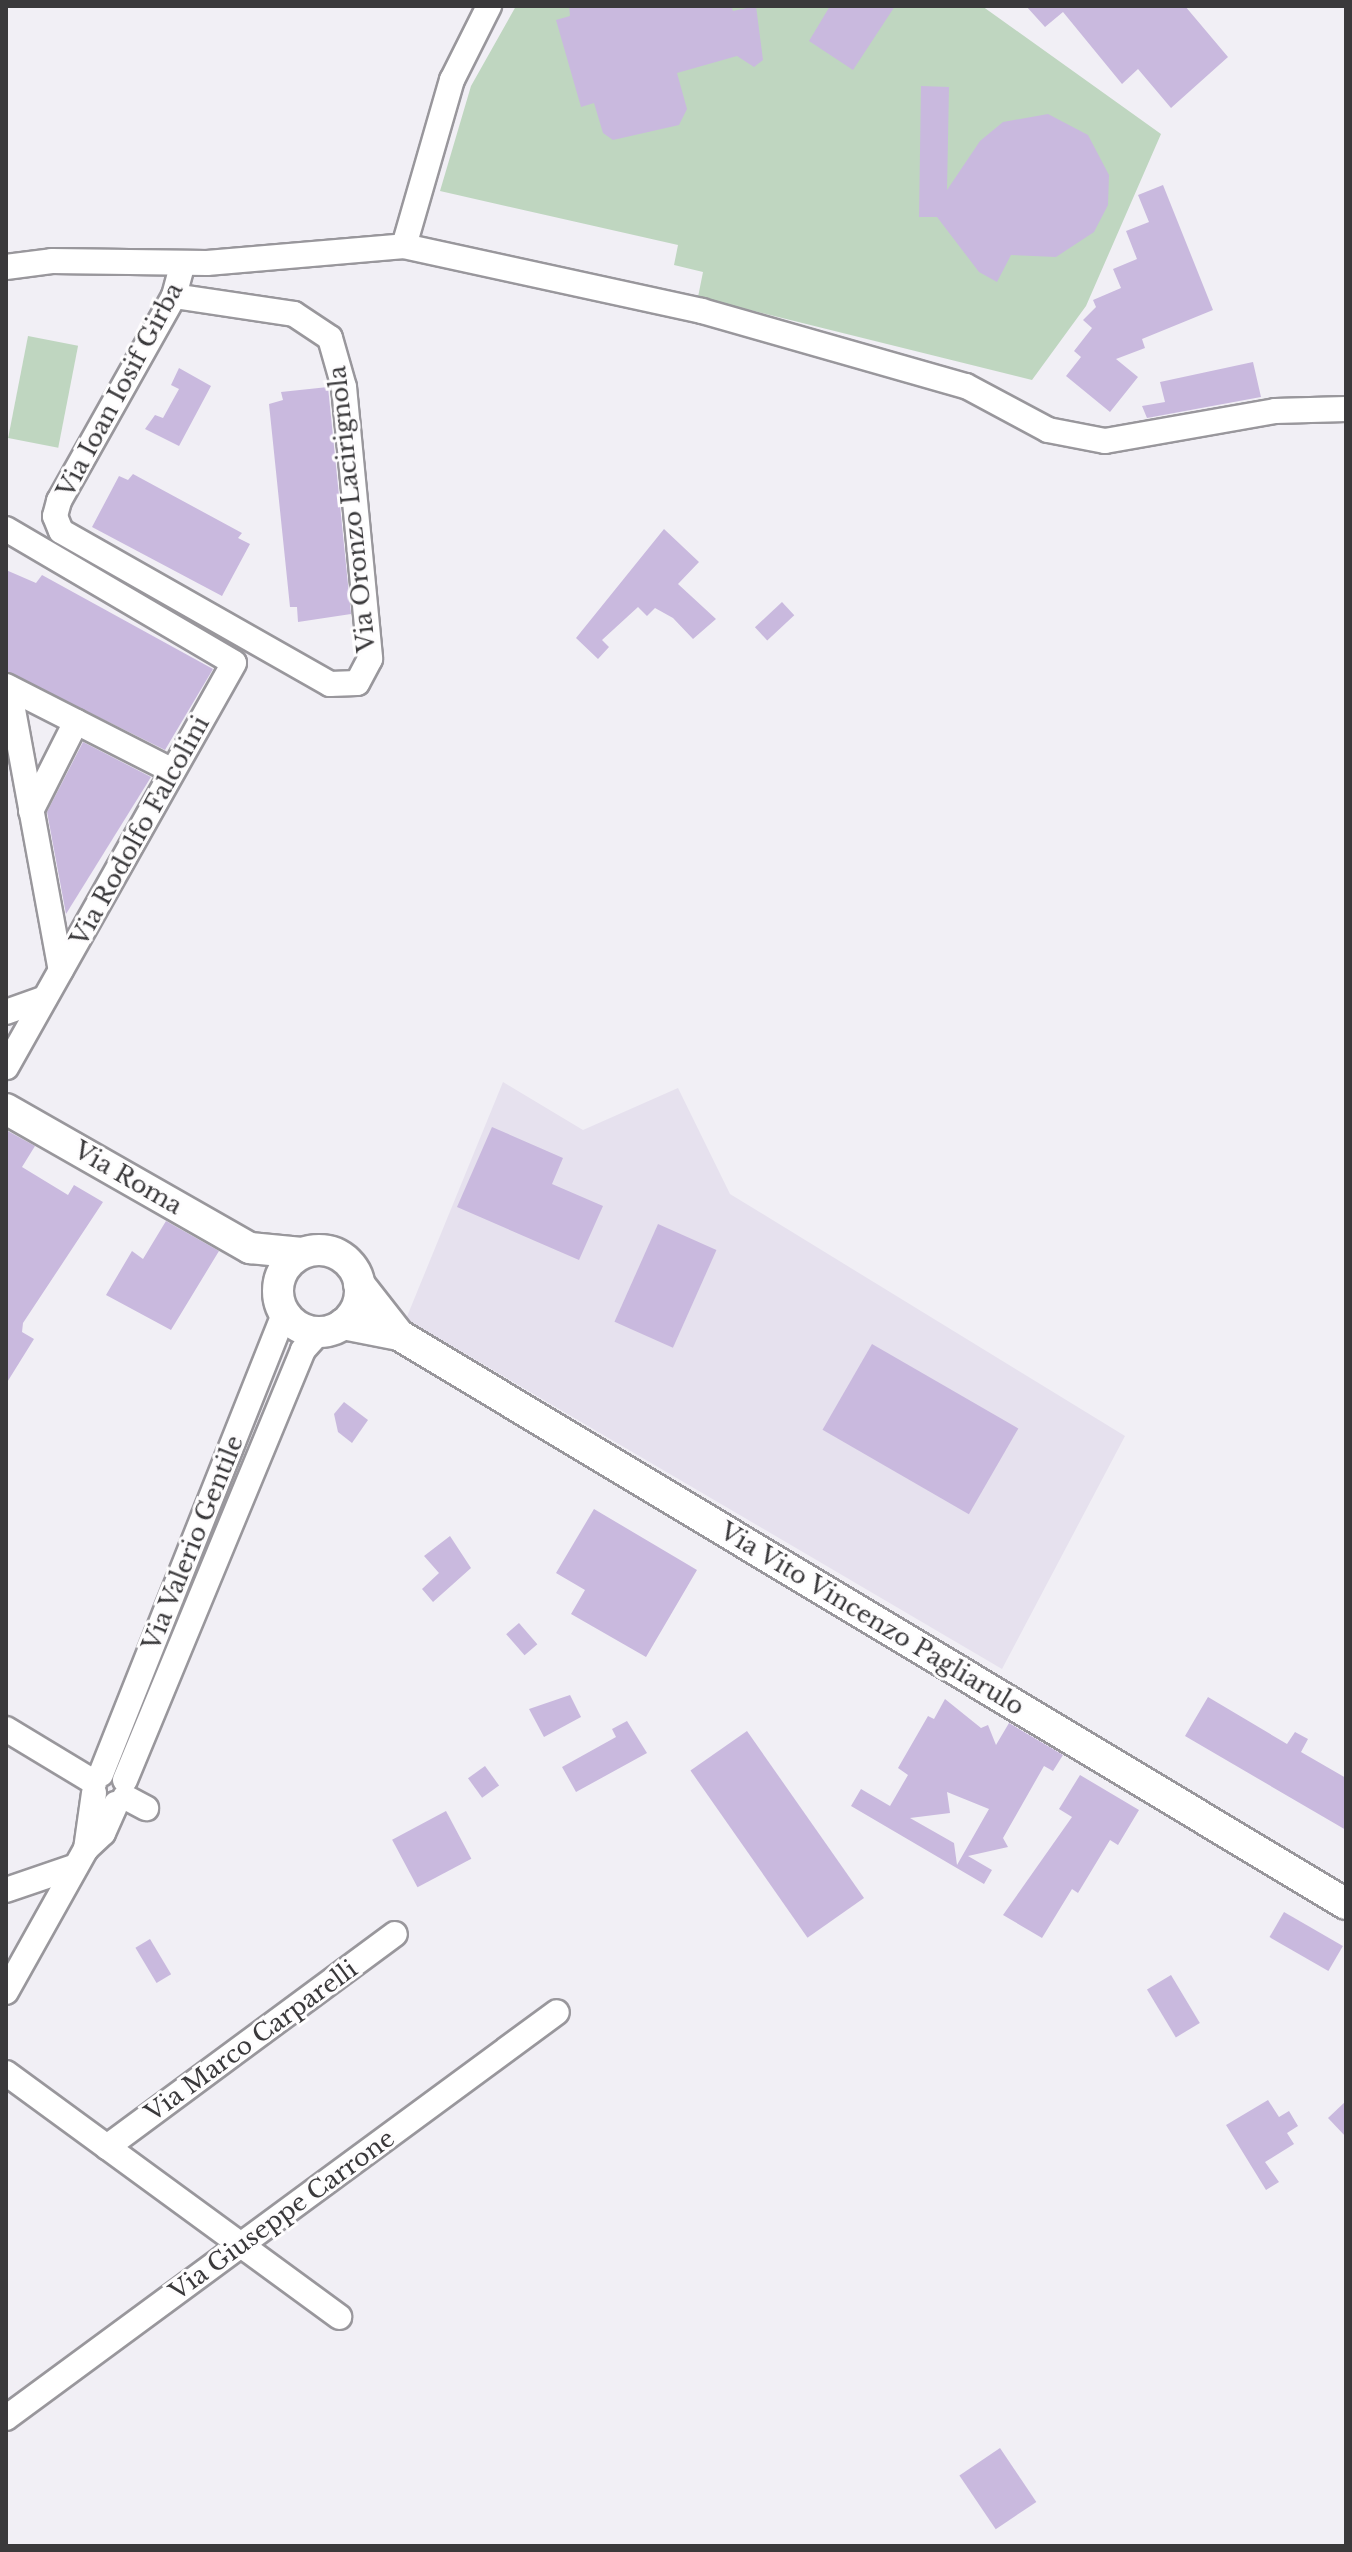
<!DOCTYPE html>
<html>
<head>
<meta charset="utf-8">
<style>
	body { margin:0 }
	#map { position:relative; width:1352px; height:2552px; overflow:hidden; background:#f1eff5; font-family:"Libre Baskerville",serif }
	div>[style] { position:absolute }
	.built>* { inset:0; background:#e6e1ee }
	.green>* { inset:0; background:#bfd6c0; transform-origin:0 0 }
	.building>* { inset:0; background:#c9b9de; transform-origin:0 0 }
	.roads { filter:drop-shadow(2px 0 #99979c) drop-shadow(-2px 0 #99979c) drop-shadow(0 2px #99979c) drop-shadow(0 -2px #99979c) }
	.minor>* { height:24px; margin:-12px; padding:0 12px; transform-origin:12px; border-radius:12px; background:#fff }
	.tertiary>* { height:30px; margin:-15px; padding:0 15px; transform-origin:15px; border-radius:15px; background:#fff }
	.tertiary>.ring { margin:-15px; padding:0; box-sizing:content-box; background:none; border:30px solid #fff; border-radius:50% }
	span { translate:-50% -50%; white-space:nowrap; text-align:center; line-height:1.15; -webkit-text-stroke:6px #fefdfe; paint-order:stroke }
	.street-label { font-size:24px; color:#3a393b }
	.frame { position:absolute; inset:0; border:8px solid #3a393b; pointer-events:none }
</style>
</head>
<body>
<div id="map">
	<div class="built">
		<i style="clip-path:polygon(503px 1082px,583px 1130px,678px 1088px,730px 1194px,1125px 1436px,1002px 1669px,406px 1319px)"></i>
	</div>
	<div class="green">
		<i style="clip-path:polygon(516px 6px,982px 6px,1161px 134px,1086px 306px,1032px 380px,698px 297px,703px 272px,674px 265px,678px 245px,440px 191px,471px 86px)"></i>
		<i style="left:28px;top:336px;width:51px;height:104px;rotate:11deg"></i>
	</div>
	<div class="building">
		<i style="clip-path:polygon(569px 6px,731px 6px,733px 11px,756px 6px,763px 60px,754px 67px,737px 56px,677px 73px,687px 109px,679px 125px,613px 140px,603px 133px,594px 103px,581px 107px,556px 20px,570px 16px)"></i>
		<i style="clip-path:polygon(830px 6px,895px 6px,853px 70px,809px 41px)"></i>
		<i style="clip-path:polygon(1026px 6px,1185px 6px,1228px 57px,1171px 108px,1138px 69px,1122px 84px,1063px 12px,1045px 27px)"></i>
		<i style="clip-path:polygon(921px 86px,949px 87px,947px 190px,980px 141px,1003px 122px,1048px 114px,1088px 135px,1109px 175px,1108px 205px,1094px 232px,1056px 257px,1011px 255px,997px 282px,979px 272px,937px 217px,919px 217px)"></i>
		<i style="clip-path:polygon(1163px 185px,1213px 310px,1142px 339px,1145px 348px,1116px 359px,1138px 377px,1110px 412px,1066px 376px,1081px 357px,1074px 351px,1092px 328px,1083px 320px,1096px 307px,1093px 300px,1121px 288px,1113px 269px,1137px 259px,1126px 231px,1149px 222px,1138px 195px)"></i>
		<i style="clip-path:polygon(1253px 362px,1261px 397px,1147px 418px,1142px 406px,1165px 402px,1160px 382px)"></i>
		<i style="clip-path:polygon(179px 368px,211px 386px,179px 446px,145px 429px,155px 415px,163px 418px,179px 389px,171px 385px)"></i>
		<i style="clip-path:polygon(328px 387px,351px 614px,298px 622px,297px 607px,290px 607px,269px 404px,283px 400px,281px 392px)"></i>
		<i style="clip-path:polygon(133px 474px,242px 533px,238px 538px,250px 544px,222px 596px,92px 527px,119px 476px,128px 480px)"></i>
		<i style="clip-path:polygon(664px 529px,699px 562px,678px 584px,716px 619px,693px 639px,673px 618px,655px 608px,647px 616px,638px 607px,602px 640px,609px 647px,598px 659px,576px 638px)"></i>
		<i style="clip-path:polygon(6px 570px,36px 583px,42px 575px,213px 669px,165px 750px,6px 671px)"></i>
		<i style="left:782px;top:602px;width:18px;height:37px;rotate:47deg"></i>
		<i style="clip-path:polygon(83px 742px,151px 777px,66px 914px,47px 812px)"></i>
		<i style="clip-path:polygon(492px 1127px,563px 1158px,552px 1184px,603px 1206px,579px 1260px,457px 1207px)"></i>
		<i style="clip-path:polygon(6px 1130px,35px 1146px,22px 1167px,68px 1195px,74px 1185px,103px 1202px,23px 1323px,22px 1332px,34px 1339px,6px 1384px)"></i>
		<i style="clip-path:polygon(166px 1221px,219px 1251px,171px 1330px,106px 1295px,132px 1251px,143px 1259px)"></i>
		<i style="left:658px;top:1224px;width:64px;height:107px;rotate:24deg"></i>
		<i style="left:872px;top:1344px;width:169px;height:99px;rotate:30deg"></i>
		<i style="clip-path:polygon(344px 1402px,368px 1420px,352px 1443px,338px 1432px,334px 1414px)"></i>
		<i style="clip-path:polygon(594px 1509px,697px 1570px,646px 1657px,571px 1614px,585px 1590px,556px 1573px)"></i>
		<i style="clip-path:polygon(450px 1536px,471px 1568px,433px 1602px,422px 1589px,439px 1573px,424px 1556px)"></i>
		<i style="left:519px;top:1623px;width:28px;height:17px;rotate:49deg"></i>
		<i style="clip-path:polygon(570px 1695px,581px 1717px,544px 1737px,529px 1709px)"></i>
		<i style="clip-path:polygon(1208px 1697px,1287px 1744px,1295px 1732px,1308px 1739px,1301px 1752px,1346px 1778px,1346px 1830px,1185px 1736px)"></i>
		<i style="clip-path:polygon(evenodd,945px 1699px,981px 1728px,988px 1725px,996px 1745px,1009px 1723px,1063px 1755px,1053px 1771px,1044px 1766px,1003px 1838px,1008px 1847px,968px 1856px,992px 1870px,984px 1884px,851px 1806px,861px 1789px,890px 1806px,908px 1775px,898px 1768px,928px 1716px,934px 1719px,945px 1699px,947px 1792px,989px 1809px,957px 1865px,954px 1843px,910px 1818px,950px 1813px,947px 1792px)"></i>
		<i style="clip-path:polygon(627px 1721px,647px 1753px,576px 1792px,562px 1767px,616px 1737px,612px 1729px)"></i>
		<i style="left:747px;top:1731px;width:204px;height:69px;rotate:55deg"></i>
		<i style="left:485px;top:1766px;width:24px;height:21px;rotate:54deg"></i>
		<i style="clip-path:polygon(1080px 1775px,1139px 1810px,1118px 1845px,1110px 1840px,1078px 1893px,1072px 1889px,1042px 1938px,1003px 1915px,1072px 1817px,1059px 1809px)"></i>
		<i style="left:446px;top:1811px;width:54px;height:61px;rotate:62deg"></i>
		<i style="left:1284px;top:1912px;width:68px;height:29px;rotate:30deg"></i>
		<i style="left:150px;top:1939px;width:41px;height:17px;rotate:59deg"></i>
		<i style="left:1171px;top:1975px;width:56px;height:28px;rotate:59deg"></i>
		<i style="clip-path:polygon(1268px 2100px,1279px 2117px,1289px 2111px,1298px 2126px,1287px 2133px,1294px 2144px,1265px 2162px,1279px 2182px,1266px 2190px,1226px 2125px)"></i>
		<i style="clip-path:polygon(1346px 2101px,1346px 2137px,1328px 2118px)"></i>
		<i style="left:1000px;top:2448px;width:65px;height:49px;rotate:56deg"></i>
	</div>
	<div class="roads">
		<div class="minor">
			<i style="left:404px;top:246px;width:173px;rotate:-73.9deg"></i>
			<i style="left:452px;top:80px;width:83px;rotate:-63.4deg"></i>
			<i style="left:6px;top:267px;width:46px;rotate:-7.4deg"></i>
			<i style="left:52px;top:261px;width:155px;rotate:0.7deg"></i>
			<i style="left:207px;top:263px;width:198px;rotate:-4.9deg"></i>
			<i style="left:404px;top:246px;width:305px;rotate:12.3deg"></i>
			<i style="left:702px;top:311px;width:274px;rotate:15.9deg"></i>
			<i style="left:966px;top:386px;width:93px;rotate:28.2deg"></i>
			<i style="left:1048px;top:430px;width:58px;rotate:10.9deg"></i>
			<i style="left:1105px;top:441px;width:173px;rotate:-10deg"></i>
			<i style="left:1275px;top:411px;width:71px;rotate:-1.6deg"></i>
			<i style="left:174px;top:296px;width:121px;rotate:8.5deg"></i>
			<i style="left:294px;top:314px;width:43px;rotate:33.7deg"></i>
			<i style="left:330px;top:338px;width:51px;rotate:74.1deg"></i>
			<i style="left:344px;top:387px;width:273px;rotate:84.5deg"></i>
			<i style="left:370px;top:659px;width:27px;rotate:118deg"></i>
			<i style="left:357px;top:683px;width:27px;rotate:178deg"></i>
			<i style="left:330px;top:684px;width:309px;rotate:-150.4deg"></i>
			<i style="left:61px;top:531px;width:16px;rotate:-112deg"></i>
			<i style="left:55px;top:516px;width:16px;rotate:-75deg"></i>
			<i style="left:59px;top:501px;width:235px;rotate:-60.7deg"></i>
			<i style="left:174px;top:296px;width:34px;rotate:-75deg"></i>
			<i style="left:6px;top:529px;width:264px;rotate:30.4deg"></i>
			<i style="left:234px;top:663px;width:464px;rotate:119.4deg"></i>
			<i style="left:6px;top:686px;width:187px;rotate:27deg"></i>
			<i style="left:9px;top:688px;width:287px;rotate:79.6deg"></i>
			<i style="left:31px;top:811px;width:100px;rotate:-63.2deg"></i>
			<i style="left:6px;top:1012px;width:41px;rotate:-19.7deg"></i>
			<i style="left:6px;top:1729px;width:103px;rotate:31.1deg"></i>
			<i style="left:101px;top:1774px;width:496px;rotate:-68.3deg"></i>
			<i style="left:125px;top:1780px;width:465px;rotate:-67.5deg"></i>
			<i style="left:303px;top:1350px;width:24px;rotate:-48deg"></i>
			<i style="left:94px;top:1793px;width:57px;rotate:98.1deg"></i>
			<i style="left:86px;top:1849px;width:23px;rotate:-43deg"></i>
			<i style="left:103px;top:1833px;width:32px;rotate:-66deg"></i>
			<i style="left:125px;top:1797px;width:24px;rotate:28deg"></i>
			<i style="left:6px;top:1890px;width:74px;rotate:-18.9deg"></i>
			<i style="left:6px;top:1992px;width:164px;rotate:-60.8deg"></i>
			<i style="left:6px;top:2073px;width:413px;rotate:36.2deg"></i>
			<i style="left:107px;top:2147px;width:358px;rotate:-36.5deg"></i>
			<i style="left:6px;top:2418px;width:684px;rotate:-36.38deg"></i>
		</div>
		<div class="tertiary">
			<i style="left:6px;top:1109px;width:281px;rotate:29.7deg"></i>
			<i style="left:250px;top:1248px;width:52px;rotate:5.5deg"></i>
			<i class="ring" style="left:278px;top:1250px;width:52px;height:52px"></i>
			<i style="left:343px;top:1324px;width:57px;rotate:11.1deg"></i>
			<i style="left:399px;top:1335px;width:65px;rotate:-128.1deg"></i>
			<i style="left:399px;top:1335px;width:1105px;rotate:31deg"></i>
		</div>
	</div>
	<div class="street-label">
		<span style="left:120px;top:390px;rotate:-62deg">Via Ioan Iosif Girba</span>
		<span style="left:352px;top:509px;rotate:-96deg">Via Oronzo Lacirignola</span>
		<span style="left:140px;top:831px;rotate:-61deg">Via Rodolfo Falcolini</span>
		<span style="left:128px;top:1178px;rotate:30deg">Via Roma</span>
		<span style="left:193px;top:1543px;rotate:-68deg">Via Valerio Gentile</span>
		<span style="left:872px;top:1619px;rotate:31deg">Via Vito Vincenzo Pagliarulo</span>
		<span style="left:251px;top:2041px;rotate:-36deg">Via Marco Carparelli</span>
		<span style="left:282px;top:2215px;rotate:-36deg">Via Giuseppe Carrone</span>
	</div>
	<div class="frame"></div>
</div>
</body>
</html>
